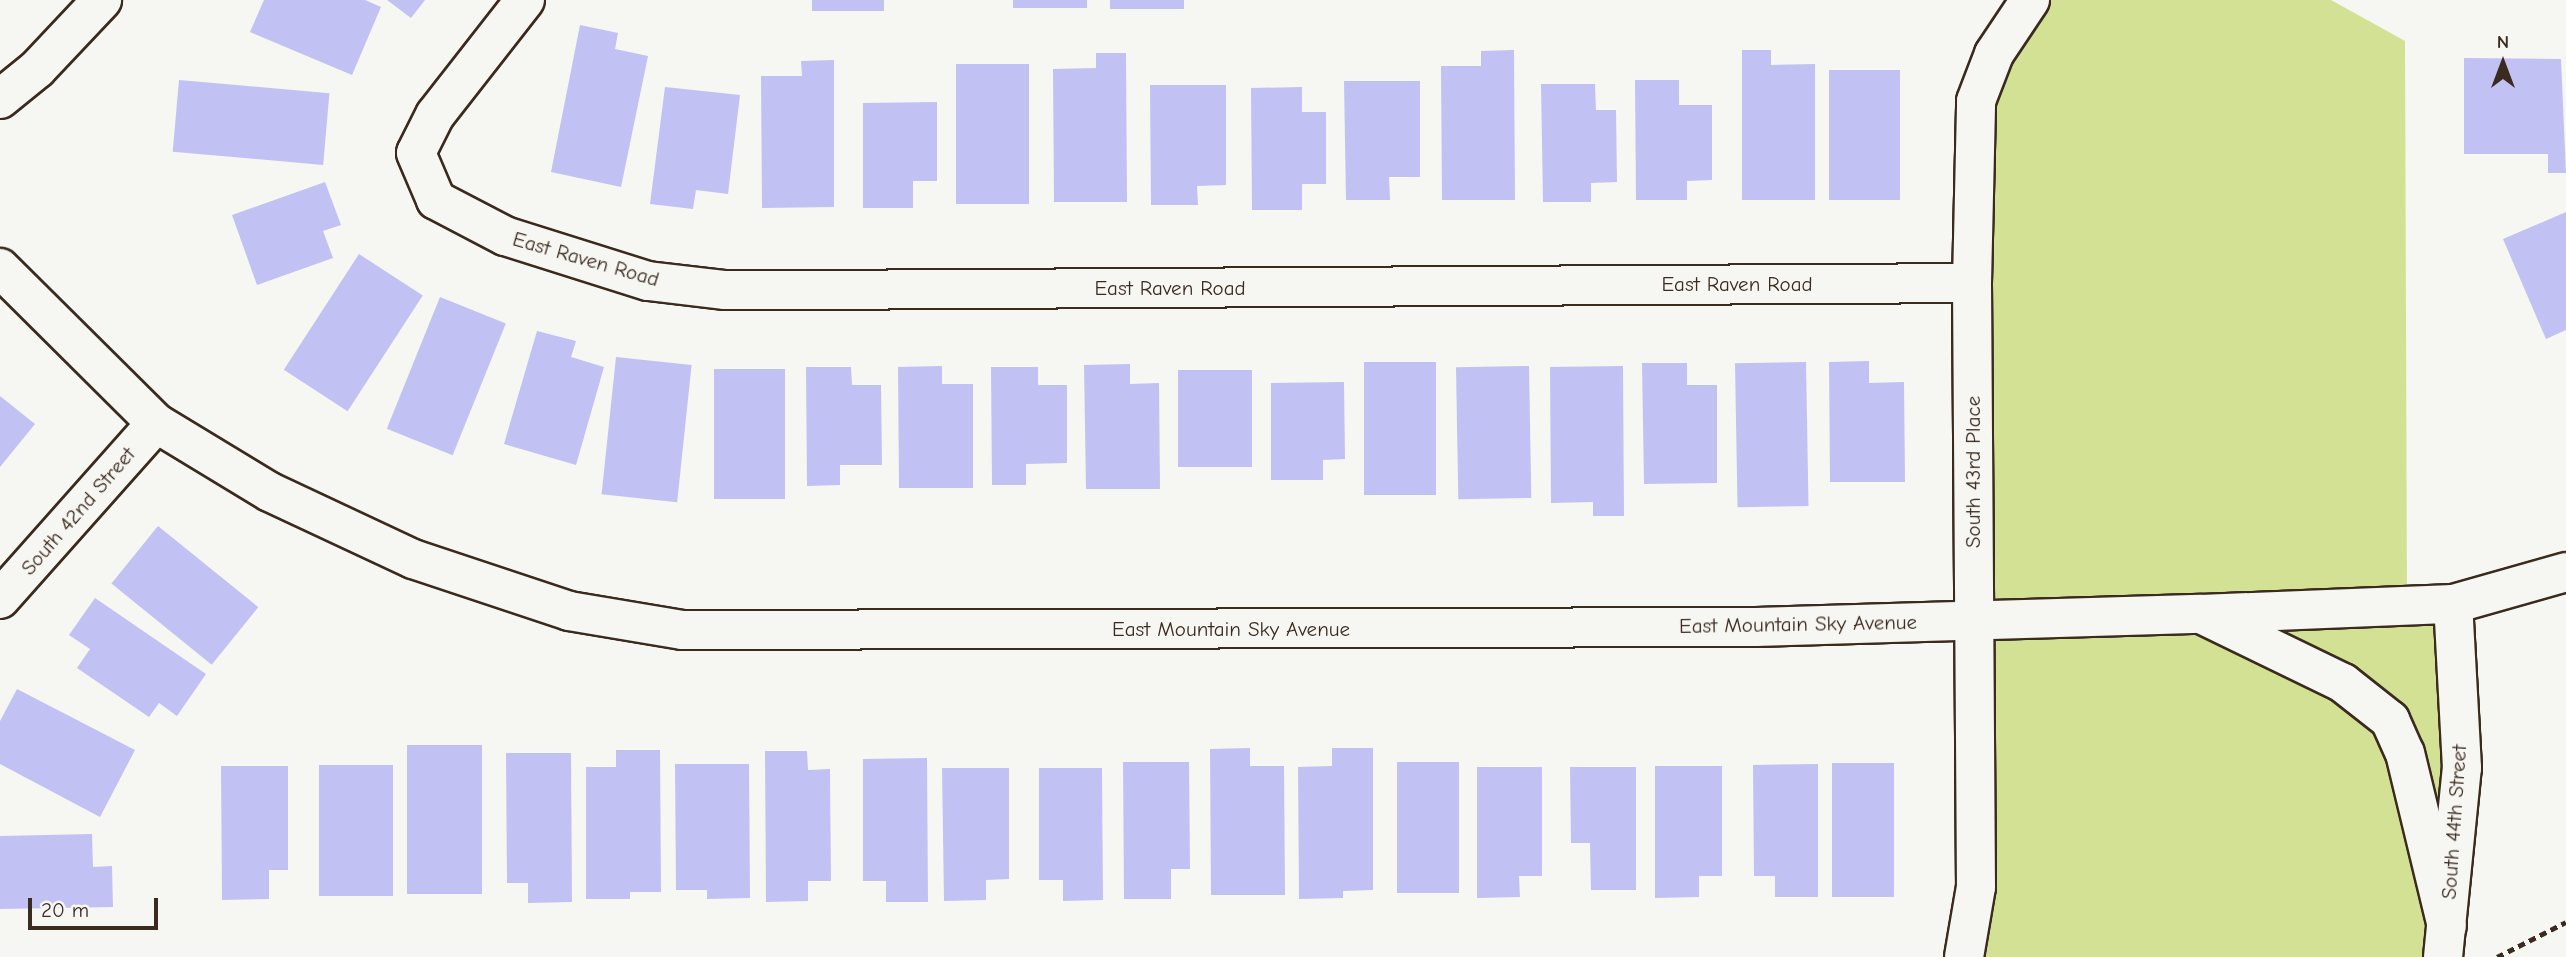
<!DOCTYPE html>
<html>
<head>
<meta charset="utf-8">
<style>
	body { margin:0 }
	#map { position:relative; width:2566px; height:957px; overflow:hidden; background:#f6f6f2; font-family:"Comic Neue",sans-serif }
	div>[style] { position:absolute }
	.green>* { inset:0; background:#d3e194 }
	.building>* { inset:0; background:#c2c1f3; transform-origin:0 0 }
	.path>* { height:4.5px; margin-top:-2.25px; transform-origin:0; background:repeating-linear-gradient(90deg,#3b2a1e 0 7px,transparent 0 12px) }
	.roads { filter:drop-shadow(2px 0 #3b2a1e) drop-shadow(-2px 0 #3b2a1e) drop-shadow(0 2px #3b2a1e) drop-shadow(0 -2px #3b2a1e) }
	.minor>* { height:38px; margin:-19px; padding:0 19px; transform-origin:19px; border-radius:19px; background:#f6f6f2 }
	.tertiary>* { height:38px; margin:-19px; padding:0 19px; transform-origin:19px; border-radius:19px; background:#f6f6f2 }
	span { translate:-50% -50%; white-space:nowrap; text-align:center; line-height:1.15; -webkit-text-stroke:5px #f6f6f2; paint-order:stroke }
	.street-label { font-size:21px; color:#3b2a1e }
	.north { position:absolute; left:2468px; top:28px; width:70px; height:70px; -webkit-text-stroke:5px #f6f6f2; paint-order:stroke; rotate:0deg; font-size:19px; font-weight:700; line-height:28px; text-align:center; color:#3b2a1e }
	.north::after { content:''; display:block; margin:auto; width:24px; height:32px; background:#3b2a1e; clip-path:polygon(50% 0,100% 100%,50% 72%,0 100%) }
	.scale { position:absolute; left:28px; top:898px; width:130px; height:32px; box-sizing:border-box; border:4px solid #3b2a1e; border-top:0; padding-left:9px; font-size:21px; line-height:24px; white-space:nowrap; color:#3b2a1e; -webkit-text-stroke:5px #f6f6f2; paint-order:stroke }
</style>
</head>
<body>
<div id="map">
	<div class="green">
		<i style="clip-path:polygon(2030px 0,2331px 0,2405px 41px,2407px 604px,2453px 604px,2443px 957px,1964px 957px,1976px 101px)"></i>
	</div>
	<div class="building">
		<i style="clip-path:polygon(264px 0,365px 0,381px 7px,352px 75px,250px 32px)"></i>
		<i style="clip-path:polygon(387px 0,425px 0,411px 18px)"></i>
		<i style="left:812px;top:0;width:72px;height:11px"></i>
		<i style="left:1013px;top:0;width:74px;height:8px"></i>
		<i style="left:1110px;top:0;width:74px;height:9px"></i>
		<i style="clip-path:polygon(580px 25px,618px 33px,615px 49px,648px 56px,621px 187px,551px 172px)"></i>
		<i style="clip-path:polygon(1514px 50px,1515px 200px,1442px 200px,1441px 66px,1481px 66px,1481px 51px)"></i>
		<i style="clip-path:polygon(1742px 50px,1771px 50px,1771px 65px,1815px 64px,1815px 200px,1742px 200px)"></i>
		<i style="clip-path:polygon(1096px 53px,1126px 53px,1127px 202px,1054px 202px,1053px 69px,1096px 68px)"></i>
		<i style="clip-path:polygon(2464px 58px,2561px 59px,2566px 173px,2548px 173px,2548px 154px,2464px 154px)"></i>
		<i style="clip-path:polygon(834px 60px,834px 207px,762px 208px,761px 76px,802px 76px,801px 61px)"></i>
		<i style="left:956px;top:64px;width:73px;height:140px"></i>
		<i style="left:1829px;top:70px;width:71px;height:130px"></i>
		<i style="left:179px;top:80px;width:151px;height:72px;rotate:5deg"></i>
		<i style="clip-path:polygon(1635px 80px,1679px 80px,1679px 105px,1712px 105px,1712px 180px,1687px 181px,1687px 200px,1636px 200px)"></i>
		<i style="clip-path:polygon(1344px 81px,1420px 81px,1420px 177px,1389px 177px,1390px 200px,1346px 200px)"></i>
		<i style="clip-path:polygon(1541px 84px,1595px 84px,1596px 110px,1616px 110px,1617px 182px,1591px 183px,1591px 202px,1543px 202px)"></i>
		<i style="clip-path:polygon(1150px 85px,1226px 85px,1226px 185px,1197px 186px,1198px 205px,1151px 205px)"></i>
		<i style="clip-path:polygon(665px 87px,740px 95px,728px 194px,696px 190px,693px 209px,650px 204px)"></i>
		<i style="clip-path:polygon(1302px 87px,1302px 112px,1326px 112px,1326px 184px,1302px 184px,1302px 210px,1252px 210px,1251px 88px)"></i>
		<i style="clip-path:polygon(937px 102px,937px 181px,913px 181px,913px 208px,863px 208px,863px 103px)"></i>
		<i style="clip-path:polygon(325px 182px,341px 225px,323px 231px,333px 258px,257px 285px,232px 215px)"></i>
		<i style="clip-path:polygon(2566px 212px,2566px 330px,2546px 339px,2503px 239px)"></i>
		<i style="left:359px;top:254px;width:76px;height:138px;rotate:33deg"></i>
		<i style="left:440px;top:297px;width:71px;height:142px;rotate:22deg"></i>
		<i style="clip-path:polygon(537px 331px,576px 341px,571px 357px,604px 367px,576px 465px,504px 444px)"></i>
		<i style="left:616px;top:357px;width:76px;height:138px;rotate:6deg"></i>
		<i style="clip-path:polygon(1869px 361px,1869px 383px,1904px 382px,1905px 482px,1830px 482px,1829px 362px)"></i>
		<i style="left:1436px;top:362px;width:133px;height:72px;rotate:90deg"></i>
		<i style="left:1806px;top:362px;width:144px;height:71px;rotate:89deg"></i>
		<i style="clip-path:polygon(1642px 363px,1687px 363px,1687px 385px,1717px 385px,1717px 483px,1644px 484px)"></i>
		<i style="clip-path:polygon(1130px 364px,1130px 384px,1159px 383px,1160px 489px,1086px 489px,1084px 365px)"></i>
		<i style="clip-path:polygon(942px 366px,942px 384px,973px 384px,973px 488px,899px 488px,898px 367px)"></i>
		<i style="left:1529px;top:366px;width:132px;height:73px;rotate:89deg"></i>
		<i style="clip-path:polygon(1623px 366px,1624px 516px,1593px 516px,1593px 502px,1551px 503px,1550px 367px)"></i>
		<i style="clip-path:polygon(806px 367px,851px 367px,852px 385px,881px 385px,882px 465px,840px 465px,840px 485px,807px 486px)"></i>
		<i style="clip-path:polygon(991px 367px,1038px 367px,1038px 385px,1067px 385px,1067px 463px,1026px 464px,1026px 485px,992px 485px)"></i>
		<i style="left:714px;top:369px;width:71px;height:130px"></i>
		<i style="left:1178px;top:370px;width:74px;height:97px"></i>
		<i style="clip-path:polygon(1344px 382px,1345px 459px,1323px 460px,1323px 480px,1271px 480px,1271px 383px)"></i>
		<i style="clip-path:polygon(0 396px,35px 424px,0 467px)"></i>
		<i style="left:158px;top:526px;width:129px;height:74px;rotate:39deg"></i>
		<i style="clip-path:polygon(95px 598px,206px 674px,177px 716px,159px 703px,149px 717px,77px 668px,90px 649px,69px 635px)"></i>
		<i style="clip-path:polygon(17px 689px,135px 750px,100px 817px,0 764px,0 721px)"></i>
		<i style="left:407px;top:745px;width:75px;height:149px"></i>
		<i style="clip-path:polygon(1250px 748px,1250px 766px,1284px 766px,1285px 895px,1211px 895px,1210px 749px)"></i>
		<i style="clip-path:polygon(1332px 748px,1373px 748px,1373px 890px,1343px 891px,1343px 898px,1299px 899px,1298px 767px,1332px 766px)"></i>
		<i style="clip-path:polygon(616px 750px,660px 750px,661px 892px,630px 892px,630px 899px,586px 899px,586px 767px,616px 767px)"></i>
		<i style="clip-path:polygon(765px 751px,807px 751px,808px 770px,830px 769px,831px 881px,808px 881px,808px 901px,766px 902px)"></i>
		<i style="clip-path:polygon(506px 753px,571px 753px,572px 902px,528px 903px,528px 883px,507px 883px)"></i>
		<i style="clip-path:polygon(927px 758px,928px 902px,886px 902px,886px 881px,863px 881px,863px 759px)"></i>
		<i style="clip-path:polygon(1123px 762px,1189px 762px,1190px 869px,1171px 869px,1171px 899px,1124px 899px)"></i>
		<i style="left:1397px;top:762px;width:62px;height:131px"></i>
		<i style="left:1832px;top:763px;width:62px;height:134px"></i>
		<i style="clip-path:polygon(675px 764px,749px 764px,750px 898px,707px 899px,707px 890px,676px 890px)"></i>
		<i style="clip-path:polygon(1818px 764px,1818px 897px,1775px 897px,1775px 876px,1754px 876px,1753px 765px)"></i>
		<i style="left:319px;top:765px;width:74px;height:131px"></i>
		<i style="clip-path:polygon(221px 766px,288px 766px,288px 870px,269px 870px,269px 899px,222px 900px)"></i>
		<i style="clip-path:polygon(1655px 766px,1722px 766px,1722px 876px,1699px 876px,1699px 897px,1655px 898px)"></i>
		<i style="clip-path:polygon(1477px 767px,1542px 767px,1542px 876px,1519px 876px,1520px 897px,1477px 898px)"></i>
		<i style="clip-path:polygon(1570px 767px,1636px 767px,1636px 890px,1591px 890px,1590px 843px,1571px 843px)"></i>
		<i style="clip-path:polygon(942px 768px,1009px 768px,1009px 879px,986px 880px,986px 900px,944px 901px)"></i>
		<i style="clip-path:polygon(1039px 768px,1102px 768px,1103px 900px,1063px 901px,1063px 880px,1039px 880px)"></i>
		<i style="clip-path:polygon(92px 834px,93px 867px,112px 866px,113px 907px,0 909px,0 836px)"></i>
	</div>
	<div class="path">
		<i style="left:2497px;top:957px;width:77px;rotate:-26.9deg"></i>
	</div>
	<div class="roads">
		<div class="minor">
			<i style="left:525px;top:0;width:146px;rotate:128deg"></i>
			<i style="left:435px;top:115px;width:42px;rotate:116.6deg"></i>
			<i style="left:416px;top:153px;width:51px;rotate:66.9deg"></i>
			<i style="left:436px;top:200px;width:78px;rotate:27.6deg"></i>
			<i style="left:505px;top:236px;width:150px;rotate:17.5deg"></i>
			<i style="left:648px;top:281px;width:78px;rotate:6.7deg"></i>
			<i style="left:725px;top:290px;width:79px"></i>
			<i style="left:804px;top:290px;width:1168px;rotate:-0.34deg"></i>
			<i style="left:0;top:99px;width:48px;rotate:-39deg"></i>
			<i style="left:37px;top:69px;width:95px;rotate:-46.7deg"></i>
			<i style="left:0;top:268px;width:220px;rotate:44.8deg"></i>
			<i style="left:156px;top:423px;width:133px;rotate:31.2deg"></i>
			<i style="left:270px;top:492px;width:158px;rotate:25.1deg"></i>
			<i style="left:413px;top:559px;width:164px;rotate:18.4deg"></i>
			<i style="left:569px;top:611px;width:115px;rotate:9.5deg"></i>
			<i style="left:682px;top:630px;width:1074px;rotate:-0.16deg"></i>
			<i style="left:1756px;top:627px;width:445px;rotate:-1.7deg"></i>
			<i style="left:2201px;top:614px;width:252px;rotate:-2.3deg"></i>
			<i style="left:2453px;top:604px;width:117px;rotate:-15.8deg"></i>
			<i style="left:0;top:599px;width:235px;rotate:-48.4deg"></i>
			<i style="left:1964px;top:957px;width:71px;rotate:-80.3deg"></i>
			<i style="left:1976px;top:887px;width:604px;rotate:-90.38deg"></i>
			<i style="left:1972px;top:283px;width:182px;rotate:-88.7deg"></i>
			<i style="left:1976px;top:101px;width:50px;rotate:-69deg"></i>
			<i style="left:1994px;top:54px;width:65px;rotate:-56.3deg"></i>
		</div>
		<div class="tertiary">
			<i style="left:2201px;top:614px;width:158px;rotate:25.9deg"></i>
			<i style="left:2343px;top:683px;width:60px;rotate:38.2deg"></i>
			<i style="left:2390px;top:720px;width:36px;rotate:66deg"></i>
			<i style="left:2405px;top:753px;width:178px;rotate:76.4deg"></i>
			<i style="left:2443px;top:957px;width:190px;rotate:-84.3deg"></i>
			<i style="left:2462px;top:768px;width:164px;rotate:-93.1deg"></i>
		</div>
	</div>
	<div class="street-label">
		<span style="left:586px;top:259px;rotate:16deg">East Raven Road</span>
		<span style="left:1737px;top:284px">East Raven Road</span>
		<span style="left:1170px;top:288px">East Raven Road</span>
		<span style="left:1973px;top:472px;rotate:-90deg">South 43rd Place</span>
		<span style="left:78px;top:511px;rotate:-49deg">South 42nd Street</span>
		<span style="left:1798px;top:624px;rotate:-1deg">East Mountain Sky Avenue</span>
		<span style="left:1231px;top:629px">East Mountain Sky Avenue</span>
		<span style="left:2454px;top:822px;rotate:-86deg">South 44th Street</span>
	</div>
	<div class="north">N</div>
	<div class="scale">20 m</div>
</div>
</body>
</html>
